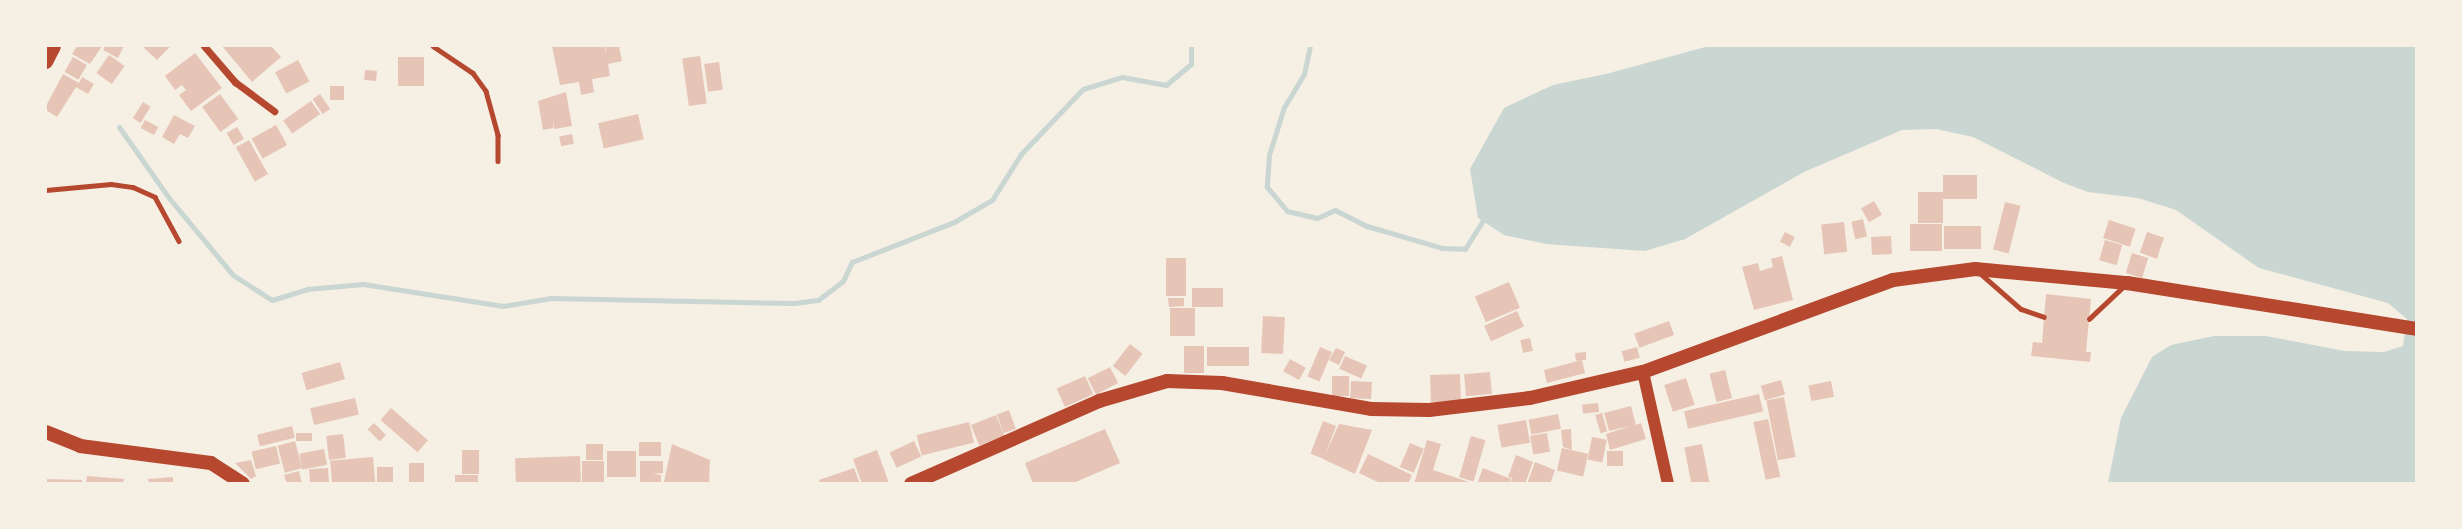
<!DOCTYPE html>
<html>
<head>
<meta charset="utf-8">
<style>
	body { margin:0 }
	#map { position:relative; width:2462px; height:529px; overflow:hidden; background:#f6efe4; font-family:"Exo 2",sans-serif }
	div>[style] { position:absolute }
	.water>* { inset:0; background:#c9d6d2 }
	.stream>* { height:5px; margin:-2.5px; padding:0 2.5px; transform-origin:2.5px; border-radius:2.5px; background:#c9d6d2 }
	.building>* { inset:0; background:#e6c5b7; transform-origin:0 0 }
	.service>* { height:4.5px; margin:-2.25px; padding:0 2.25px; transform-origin:2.25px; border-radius:2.25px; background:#b5482f }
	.minor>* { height:7px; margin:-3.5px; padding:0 3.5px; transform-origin:3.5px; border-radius:3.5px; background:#b5482f }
	.tertiary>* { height:12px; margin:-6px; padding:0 6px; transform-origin:6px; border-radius:6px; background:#b5482f }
	.secondary>* { height:14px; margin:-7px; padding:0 7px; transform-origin:7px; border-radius:7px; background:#b5482f }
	span { translate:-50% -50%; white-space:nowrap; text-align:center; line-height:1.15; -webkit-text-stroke:6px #f6efe4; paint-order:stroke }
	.frame { position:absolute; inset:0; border:47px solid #f6efe4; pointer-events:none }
</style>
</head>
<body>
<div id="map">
	<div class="water">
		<i style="clip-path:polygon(1709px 46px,2416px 46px,2416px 483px,2108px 483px,2121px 418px,2152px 357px,2171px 345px,2214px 336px,2266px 336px,2344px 351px,2384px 352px,2403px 346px,2407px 319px,2388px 303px,2259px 268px,2176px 210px,2138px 198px,2088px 192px,2064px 183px,1973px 137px,1936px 129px,1902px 130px,1804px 172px,1685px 239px,1645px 251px,1546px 244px,1504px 235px,1478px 218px,1470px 169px,1504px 108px,1553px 85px,1606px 74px)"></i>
	</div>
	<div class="stream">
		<i style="left:1310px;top:46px;width:29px;rotate:102deg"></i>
		<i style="left:1304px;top:74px;width:39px;rotate:121deg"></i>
		<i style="left:1284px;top:107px;width:50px;rotate:107.4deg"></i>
		<i style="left:1269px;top:155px;width:32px;rotate:94deg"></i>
		<i style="left:1267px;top:187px;width:31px;rotate:50deg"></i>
		<i style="left:1287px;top:211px;width:31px;rotate:13deg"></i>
		<i style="left:1317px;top:218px;width:20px;rotate:-24deg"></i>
		<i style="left:1335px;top:210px;width:36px;rotate:27deg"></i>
		<i style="left:1367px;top:226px;width:78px;rotate:16.3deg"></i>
		<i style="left:1442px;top:248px;width:23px;rotate:2deg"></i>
		<i style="left:1465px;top:249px;width:39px;rotate:-58deg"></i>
		<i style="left:119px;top:127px;width:87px;rotate:54.8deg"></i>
		<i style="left:169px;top:198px;width:100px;rotate:50.3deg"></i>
		<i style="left:233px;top:275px;width:46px;rotate:32.7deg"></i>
		<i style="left:272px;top:300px;width:37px;rotate:-17deg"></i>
		<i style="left:307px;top:289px;width:56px;rotate:-5.1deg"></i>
		<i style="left:363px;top:284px;width:142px;rotate:8.9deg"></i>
		<i style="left:503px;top:306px;width:49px;rotate:-9.5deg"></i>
		<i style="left:551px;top:298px;width:243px;rotate:1.2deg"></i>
		<i style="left:794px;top:303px;width:24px;rotate:-7deg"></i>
		<i style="left:818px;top:300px;width:31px;rotate:-37deg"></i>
		<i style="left:843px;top:281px;width:21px;rotate:-65deg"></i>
		<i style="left:852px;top:262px;width:110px;rotate:-21.4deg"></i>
		<i style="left:954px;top:222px;width:44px;rotate:-30.1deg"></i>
		<i style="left:992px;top:200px;width:54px;rotate:-57.8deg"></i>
		<i style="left:1021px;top:154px;width:90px;rotate:-46.4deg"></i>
		<i style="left:1083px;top:89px;width:41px;rotate:-17.1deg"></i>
		<i style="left:1122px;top:77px;width:45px;rotate:10.3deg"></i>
		<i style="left:1166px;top:85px;width:33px;rotate:-40deg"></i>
		<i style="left:1191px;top:64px;width:18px;rotate:-90deg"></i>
	</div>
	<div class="building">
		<i style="clip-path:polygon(77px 46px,102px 46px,90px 64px,72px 54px)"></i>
		<i style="clip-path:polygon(105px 46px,124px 46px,118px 58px,103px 50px)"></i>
		<i style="clip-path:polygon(142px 46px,171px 46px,157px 60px)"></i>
		<i style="clip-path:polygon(222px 46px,271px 46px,281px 57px,252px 82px)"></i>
		<i style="clip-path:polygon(552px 46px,605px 46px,606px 54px,606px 46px,619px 46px,622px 61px,608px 64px,610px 76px,592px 79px,594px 92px,581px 95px,579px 82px,560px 85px)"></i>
		<i style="clip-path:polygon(195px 53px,222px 88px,191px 111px,179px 95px,186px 90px,182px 85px,175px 90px,165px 76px)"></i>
		<i style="left:109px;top:55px;width:19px;height:22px;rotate:35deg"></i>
		<i style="left:700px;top:56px;width:48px;height:18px;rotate:82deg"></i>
		<i style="left:73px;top:57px;width:16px;height:17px;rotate:30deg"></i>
		<i style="left:398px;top:57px;width:26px;height:29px"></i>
		<i style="left:298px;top:60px;width:24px;height:26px;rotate:62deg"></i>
		<i style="left:719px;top:62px;width:28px;height:15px;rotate:82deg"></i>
		<i style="left:365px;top:70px;width:12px;height:10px;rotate:5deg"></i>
		<i style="clip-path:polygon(63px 74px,79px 83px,82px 77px,94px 84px,88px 94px,76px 87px,57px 117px,46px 110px,46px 106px)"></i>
		<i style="left:330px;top:86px;width:14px;height:14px"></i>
		<i style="clip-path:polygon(566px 92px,572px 126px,554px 129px,553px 121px,553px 128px,543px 130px,538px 101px)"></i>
		<i style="left:220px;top:94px;width:31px;height:22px;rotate:54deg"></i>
		<i style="left:320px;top:94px;width:18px;height:9px;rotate:56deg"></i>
		<i style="left:311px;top:101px;width:16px;height:34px;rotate:55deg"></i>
		<i style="left:143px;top:102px;width:9px;height:19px;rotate:32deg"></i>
		<i style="left:638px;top:114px;width:26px;height:41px;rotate:77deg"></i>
		<i style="clip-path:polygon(174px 115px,195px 126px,188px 138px,180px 134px,174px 144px,162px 137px)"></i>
		<i style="left:145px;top:120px;width:15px;height:9px;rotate:28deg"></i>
		<i style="left:276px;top:125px;width:23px;height:28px;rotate:61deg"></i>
		<i style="left:237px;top:127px;width:14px;height:12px;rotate:60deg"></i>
		<i style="left:572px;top:134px;width:10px;height:13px;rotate:79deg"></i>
		<i style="left:249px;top:140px;width:39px;height:15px;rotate:61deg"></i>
		<i style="clip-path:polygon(1943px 175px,1977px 175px,1977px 199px,1943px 199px,1943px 223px,1918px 223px,1918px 192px,1943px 192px)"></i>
		<i style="left:1874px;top:201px;width:16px;height:15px;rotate:60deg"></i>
		<i style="left:2005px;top:202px;width:16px;height:49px;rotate:14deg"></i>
		<i style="left:1863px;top:219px;width:18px;height:12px;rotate:77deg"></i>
		<i style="left:2109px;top:220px;width:28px;height:19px;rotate:18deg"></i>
		<i style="left:1844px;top:222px;width:30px;height:23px;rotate:84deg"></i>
		<i style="left:1910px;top:224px;width:32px;height:27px"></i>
		<i style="left:1944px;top:226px;width:37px;height:23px"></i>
		<i style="left:1785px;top:232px;width:11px;height:11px;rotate:27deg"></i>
		<i style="left:2147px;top:232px;width:18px;height:22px;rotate:19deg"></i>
		<i style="left:1891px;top:236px;width:18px;height:20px;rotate:87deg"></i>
		<i style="left:2105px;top:240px;width:18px;height:21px;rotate:16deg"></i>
		<i style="left:2132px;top:253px;width:17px;height:21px;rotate:17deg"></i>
		<i style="clip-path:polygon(1782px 256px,1793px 300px,1754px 310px,1742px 267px,1758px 263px,1760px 271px,1773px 267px,1771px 259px)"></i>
		<i style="left:1166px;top:258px;width:20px;height:38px"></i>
		<i style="left:1509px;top:282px;width:28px;height:37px;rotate:67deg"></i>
		<i style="left:1192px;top:288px;width:31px;height:19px"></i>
		<i style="clip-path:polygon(2046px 294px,2091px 299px,2086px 352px,2091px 352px,2090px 362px,2031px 356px,2033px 342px,2042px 343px)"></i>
		<i style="clip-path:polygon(1168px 298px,1184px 298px,1184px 306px,1169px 307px)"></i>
		<i style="left:1170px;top:308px;width:25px;height:28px"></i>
		<i style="left:1517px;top:311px;width:17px;height:36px;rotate:66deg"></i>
		<i style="left:1263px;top:316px;width:22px;height:37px;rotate:3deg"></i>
		<i style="left:1669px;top:321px;width:15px;height:37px;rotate:70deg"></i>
		<i style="left:1530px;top:338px;width:13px;height:10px;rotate:77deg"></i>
		<i style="left:1130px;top:344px;width:16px;height:28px;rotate:38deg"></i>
		<i style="left:1184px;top:346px;width:20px;height:27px"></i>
		<i style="left:1207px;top:347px;width:42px;height:19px"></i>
		<i style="left:1320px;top:347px;width:13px;height:32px;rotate:23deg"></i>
		<i style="left:1637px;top:347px;width:11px;height:16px;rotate:75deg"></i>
		<i style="clip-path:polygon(1336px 348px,1345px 352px,1339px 365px,1329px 360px)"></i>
		<i style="clip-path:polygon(1586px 352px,1586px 360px,1582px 360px,1585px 373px,1547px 383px,1544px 370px,1582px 360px,1576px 361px,1575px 353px)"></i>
		<i style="left:1345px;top:356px;width:24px;height:14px;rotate:24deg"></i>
		<i style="left:1290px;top:359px;width:18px;height:14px;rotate:29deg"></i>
		<i style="left:340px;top:362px;width:18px;height:40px;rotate:74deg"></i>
		<i style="left:1110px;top:367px;width:18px;height:25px;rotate:63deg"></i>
		<i style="left:1725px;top:370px;width:29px;height:16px;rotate:76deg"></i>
		<i style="left:1490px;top:372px;width:22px;height:26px;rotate:85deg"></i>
		<i style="left:1460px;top:374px;width:27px;height:30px;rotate:88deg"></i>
		<i style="left:1085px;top:376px;width:20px;height:31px;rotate:66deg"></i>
		<i style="left:1332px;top:376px;width:17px;height:20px"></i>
		<i style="left:1686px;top:378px;width:28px;height:23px;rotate:72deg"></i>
		<i style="left:1781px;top:380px;width:15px;height:21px;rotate:74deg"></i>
		<i style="left:1351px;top:381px;width:21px;height:17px;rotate:3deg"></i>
		<i style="left:1831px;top:381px;width:16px;height:23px;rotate:79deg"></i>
		<i style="left:1759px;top:394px;width:18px;height:77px;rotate:77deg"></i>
		<i style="left:1784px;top:397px;width:61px;height:18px;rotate:79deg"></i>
		<i style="left:355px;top:398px;width:17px;height:46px;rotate:77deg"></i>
		<i style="left:1598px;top:403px;width:9px;height:16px;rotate:84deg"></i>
		<i style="clip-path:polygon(1631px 406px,1636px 425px,1641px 423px,1646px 439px,1610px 450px,1606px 434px,1630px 426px,1609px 431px,1604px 413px)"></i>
		<i style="left:391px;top:408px;width:49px;height:16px;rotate:41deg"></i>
		<i style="left:1009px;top:410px;width:20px;height:13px;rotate:70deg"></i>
		<i style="left:1602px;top:413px;width:19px;height:7px;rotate:74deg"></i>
		<i style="left:1558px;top:414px;width:15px;height:30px;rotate:79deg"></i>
		<i style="left:996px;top:415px;width:22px;height:27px;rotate:68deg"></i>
		<i style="left:1768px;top:419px;width:59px;height:15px;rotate:78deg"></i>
		<i style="left:1526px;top:420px;width:23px;height:29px;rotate:80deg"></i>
		<i style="left:1323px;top:421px;width:14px;height:35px;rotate:21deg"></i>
		<i style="left:969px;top:422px;width:21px;height:54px;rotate:76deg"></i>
		<i style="left:374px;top:423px;width:17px;height:9px;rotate:45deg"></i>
		<i style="clip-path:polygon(1339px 424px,1372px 430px,1355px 474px,1323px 459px)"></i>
		<i style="left:292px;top:426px;width:12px;height:36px;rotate:76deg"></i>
		<i style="clip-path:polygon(1105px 429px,1120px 463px,1071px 484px,1033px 484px,1025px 463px)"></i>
		<i style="clip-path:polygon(1571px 429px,1572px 450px,1563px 447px,1561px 430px)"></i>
		<i style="left:312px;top:433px;width:8px;height:16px;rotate:90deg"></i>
		<i style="left:1547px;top:433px;width:19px;height:17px;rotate:81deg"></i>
		<i style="left:343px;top:434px;width:24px;height:17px;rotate:83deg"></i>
		<i style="left:1471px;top:436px;width:15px;height:43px;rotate:16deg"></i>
		<i style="left:1592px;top:437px;width:15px;height:23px;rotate:11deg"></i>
		<i style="clip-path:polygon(1427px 440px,1441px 444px,1433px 470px,1475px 484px,1414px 484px)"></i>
		<i style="left:295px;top:441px;width:28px;height:18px;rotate:75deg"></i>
		<i style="left:914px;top:441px;width:17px;height:27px;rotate:65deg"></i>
		<i style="left:639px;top:442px;width:22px;height:14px"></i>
		<i style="left:1410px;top:443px;width:15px;height:26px;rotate:23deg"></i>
		<i style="left:586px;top:444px;width:17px;height:16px"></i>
		<i style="clip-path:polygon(672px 444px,710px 460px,709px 484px,664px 482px)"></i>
		<i style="left:1702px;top:444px;width:41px;height:18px;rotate:79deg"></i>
		<i style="left:276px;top:446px;width:18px;height:25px;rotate:77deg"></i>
		<i style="left:1562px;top:448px;width:27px;height:23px;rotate:13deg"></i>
		<i style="left:324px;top:449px;width:16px;height:25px;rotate:79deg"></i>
		<i style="left:462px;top:450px;width:17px;height:24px"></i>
		<i style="clip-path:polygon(877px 450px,889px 483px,862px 484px,853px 459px)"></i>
		<i style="left:607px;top:451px;width:29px;height:26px"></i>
		<i style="left:1607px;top:451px;width:16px;height:15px"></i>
		<i style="clip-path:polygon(1368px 454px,1412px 475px,1408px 484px,1382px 484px,1359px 473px)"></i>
		<i style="clip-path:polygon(1516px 455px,1533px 462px,1525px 484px,1510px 484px,1512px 478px,1508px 477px)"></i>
		<i style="left:580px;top:456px;width:28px;height:65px;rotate:88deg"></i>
		<i style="left:373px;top:457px;width:25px;height:43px;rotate:85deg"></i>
		<i style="clip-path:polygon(251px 460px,256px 476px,251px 479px,235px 463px)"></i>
		<i style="left:582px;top:461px;width:22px;height:23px"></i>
		<i style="clip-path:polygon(640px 461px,663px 461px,663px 473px,653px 474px,661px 475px,661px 484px,640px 484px)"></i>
		<i style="clip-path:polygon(1535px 462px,1555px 470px,1550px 484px,1527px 484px)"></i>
		<i style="left:409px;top:463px;width:15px;height:21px"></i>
		<i style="left:377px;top:467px;width:16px;height:17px"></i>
		<i style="left:328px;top:468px;width:16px;height:19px;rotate:86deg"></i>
		<i style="clip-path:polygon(854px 468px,860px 484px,820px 484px,819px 480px)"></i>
		<i style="clip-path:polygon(1483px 468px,1511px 479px,1509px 484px,1477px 484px)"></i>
		<i style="clip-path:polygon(299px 471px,302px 484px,287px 484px,284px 475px)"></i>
		<i style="left:455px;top:475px;width:23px;height:9px"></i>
		<i style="clip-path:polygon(87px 476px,124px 479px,123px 484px,86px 484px)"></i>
		<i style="clip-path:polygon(173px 477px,173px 484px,149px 484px,148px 479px)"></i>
		<i style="clip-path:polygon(46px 479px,82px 480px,82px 484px,46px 484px)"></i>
	</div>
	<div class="service">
		<i style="left:433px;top:46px;width:48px;rotate:34deg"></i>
		<i style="left:473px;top:73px;width:22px;rotate:54deg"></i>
		<i style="left:486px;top:91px;width:46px;rotate:74.7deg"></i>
		<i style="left:498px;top:135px;width:26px;rotate:90deg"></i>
		<i style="left:46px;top:190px;width:65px;rotate:-5.3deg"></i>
		<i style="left:111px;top:184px;width:22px;rotate:8deg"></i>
		<i style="left:133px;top:187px;width:24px;rotate:24deg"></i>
		<i style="left:155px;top:197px;width:50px;rotate:61.4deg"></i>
		<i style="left:1981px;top:274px;width:53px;rotate:41.2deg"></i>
		<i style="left:2021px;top:309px;width:24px;rotate:19deg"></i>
		<i style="left:2089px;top:319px;width:48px;rotate:-43.3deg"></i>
	</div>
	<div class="minor">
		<i style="left:204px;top:46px;width:48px;rotate:49.3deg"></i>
		<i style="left:235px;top:82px;width:49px;rotate:36.6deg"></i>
	</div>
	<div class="tertiary">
		<i style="left:1643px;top:372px;width:115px;rotate:77.4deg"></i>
	</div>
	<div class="secondary">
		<i style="left:46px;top:62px;width:18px;rotate:-63deg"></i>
		<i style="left:46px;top:432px;width:37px;rotate:22deg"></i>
		<i style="left:80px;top:446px;width:132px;rotate:7.4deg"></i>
		<i style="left:211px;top:463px;width:38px;rotate:33deg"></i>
		<i style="left:911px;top:484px;width:206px;rotate:-23.8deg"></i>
		<i style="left:1099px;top:401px;width:71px;rotate:-16.4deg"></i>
		<i style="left:1167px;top:381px;width:55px;rotate:2.1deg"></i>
		<i style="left:1222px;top:383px;width:151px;rotate:9.9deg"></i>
		<i style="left:1371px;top:409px;width:58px;rotate:1deg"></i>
		<i style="left:1429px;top:410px;width:102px;rotate:-6.8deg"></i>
		<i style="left:1530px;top:398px;width:116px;rotate:-13deg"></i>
		<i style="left:1643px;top:372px;width:266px;rotate:-20.2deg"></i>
		<i style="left:1893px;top:280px;width:83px;rotate:-7.6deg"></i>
		<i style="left:1975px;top:269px;width:153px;rotate:5.3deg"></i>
		<i style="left:2127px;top:283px;width:293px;rotate:9deg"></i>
	</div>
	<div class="frame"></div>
</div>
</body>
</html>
